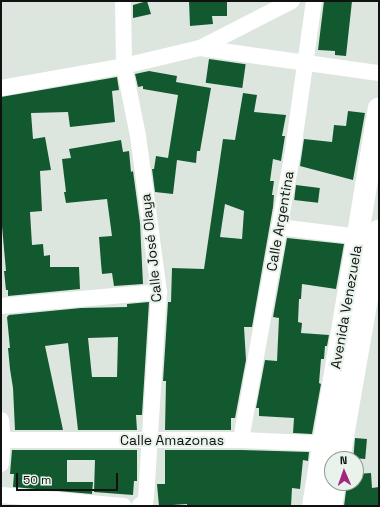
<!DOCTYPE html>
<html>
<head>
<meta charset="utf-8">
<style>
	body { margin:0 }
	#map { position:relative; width:380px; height:507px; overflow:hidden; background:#dce6de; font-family:"Space Grotesk",sans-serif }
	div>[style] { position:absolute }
	.building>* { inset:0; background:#135930; transform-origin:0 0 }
	.street>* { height:16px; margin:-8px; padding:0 8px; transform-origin:8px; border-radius:8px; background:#fff }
	.primary>* { height:22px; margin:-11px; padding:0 11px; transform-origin:11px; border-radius:11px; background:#fff }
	span { translate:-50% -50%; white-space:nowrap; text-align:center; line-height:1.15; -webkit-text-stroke:4px #e9f3eb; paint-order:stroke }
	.street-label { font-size:14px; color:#0f1210 }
	.frame { position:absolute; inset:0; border:2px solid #0f1210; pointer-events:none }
	.north { position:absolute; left:324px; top:451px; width:40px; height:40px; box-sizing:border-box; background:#e9f3eb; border:1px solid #929993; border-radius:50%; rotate:358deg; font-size:11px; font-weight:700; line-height:16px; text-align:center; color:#0f1210 }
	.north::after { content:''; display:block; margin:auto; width:14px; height:18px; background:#9f277f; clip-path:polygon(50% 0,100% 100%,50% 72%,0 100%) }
	.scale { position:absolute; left:16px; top:473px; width:102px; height:18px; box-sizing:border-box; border:2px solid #0f1210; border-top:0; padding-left:5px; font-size:12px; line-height:14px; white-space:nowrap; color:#0f1210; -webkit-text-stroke:3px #e9f3eb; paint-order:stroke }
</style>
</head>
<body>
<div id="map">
	<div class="building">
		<i style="clip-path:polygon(147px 1px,151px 14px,133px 18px,133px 5px)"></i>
		<i style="clip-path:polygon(189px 1px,227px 1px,227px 16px,212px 16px,213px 24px,190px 26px)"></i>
		<i style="clip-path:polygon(324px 1px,352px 1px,346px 56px,335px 55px,335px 51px,318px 50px)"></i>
		<i style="left:209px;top:59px;width:37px;height:24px;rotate:8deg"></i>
		<i style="clip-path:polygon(149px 71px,177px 76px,176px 82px,211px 88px,200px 151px,197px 151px,196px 163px,177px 160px,173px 194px,155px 192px,152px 169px,154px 169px,156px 156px,168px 158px,178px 95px,143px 89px,143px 86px,138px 87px,135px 74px)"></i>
		<i style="clip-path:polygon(117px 77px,119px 90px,112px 91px,115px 122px,70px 127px,68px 112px,31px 113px,33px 139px,45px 137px,51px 170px,40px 171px,42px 211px,30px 212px,32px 245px,43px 244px,44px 256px,50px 255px,50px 267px,79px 267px,80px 289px,8px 296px,8px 290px,6px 290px,4px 271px,6px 271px,1px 215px,1px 97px)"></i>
		<i style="clip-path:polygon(evenodd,243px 93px,257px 95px,254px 112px,286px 115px,282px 136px,285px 136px,281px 161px,273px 159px,270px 181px,274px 181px,272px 195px,274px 195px,273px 207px,252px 327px,244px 327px,246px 360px,235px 418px,231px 418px,231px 430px,165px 430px,166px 381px,163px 381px,168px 302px,171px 302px,172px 268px,204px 269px,223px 139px,235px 140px,243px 93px,225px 204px,244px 211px,242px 239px,220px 237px,225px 204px)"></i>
		<i style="clip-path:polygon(348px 111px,365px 113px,353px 180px,300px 166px,304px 139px,332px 142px,334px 125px,346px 126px)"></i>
		<i style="clip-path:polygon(121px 140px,123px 152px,129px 151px,131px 172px,133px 171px,140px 223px,143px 284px,114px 286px,112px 273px,102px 274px,101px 263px,99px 237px,112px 236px,107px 199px,66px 203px,64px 192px,66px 192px,62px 159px,71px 158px,69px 149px)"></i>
		<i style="left:296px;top:185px;width:24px;height:15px;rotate:7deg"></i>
		<i style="clip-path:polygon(287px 238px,344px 244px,336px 289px,302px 284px,301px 299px,299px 299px,298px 322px,302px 323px,301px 333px,329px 335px,327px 346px,325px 346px,324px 359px,321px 359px,319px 383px,321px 384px,312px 434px,293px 433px,294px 418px,259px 416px,259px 408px,256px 408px,265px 360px,277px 361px,279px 318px,273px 317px)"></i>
		<i style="clip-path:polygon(evenodd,149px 302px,142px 415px,136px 415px,137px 430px,78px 430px,68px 343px,45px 346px,63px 430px,15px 430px,13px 388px,10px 369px,8px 348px,10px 348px,7px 317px,9px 315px,81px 308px,127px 307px,127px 304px,149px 302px,118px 337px,117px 377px,92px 377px,88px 338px,118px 337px)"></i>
		<i style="left:355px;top:438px;width:12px;height:20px;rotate:5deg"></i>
		<i style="clip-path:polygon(12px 450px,137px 450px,137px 481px,134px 481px,133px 495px,94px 492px,95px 460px,67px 460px,67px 482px,93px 482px,92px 494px,13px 487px,14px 474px,10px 474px)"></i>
		<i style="clip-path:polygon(165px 450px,241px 450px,309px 452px,308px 461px,303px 460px,300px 489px,292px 488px,291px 506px,187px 506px,187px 504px,159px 506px,157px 484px,165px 484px)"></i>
		<i style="clip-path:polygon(371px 473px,372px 488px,379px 487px,379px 506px,344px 506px,347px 483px,356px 483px,356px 474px)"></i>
	</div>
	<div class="street">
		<i style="left:123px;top:1px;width:65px;rotate:89.1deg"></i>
		<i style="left:124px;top:66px;width:71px;rotate:78.7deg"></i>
		<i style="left:138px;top:136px;width:157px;rotate:82.3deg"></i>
		<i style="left:159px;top:292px;width:205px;rotate:93.6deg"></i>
		<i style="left:146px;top:497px;width:5px;rotate:101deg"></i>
		<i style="left:145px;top:502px;width:7px;rotate:146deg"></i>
		<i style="left:200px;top:48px;width:181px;rotate:8deg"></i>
		<i style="left:1px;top:88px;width:125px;rotate:-10.1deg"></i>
		<i style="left:124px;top:66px;width:78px;rotate:-13.3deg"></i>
		<i style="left:200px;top:48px;width:103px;rotate:-27.1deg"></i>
		<i style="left:279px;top:227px;width:91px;rotate:7deg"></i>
		<i style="left:1px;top:306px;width:159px;rotate:-5.1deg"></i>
		<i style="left:1px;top:420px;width:20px;rotate:84deg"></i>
		<i style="left:3px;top:440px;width:24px;rotate:95deg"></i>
		<i style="left:3px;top:440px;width:238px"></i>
		<i style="left:241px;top:440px;width:92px;rotate:2.5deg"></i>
		<i style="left:241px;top:440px;width:295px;rotate:-79.8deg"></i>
		<i style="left:293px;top:150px;width:150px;rotate:-82deg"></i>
		<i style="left:1px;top:495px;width:123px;rotate:5.1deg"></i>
	</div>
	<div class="primary">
		<i style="left:339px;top:459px;width:232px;rotate:-80.1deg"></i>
		<i style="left:313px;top:506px;width:403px;rotate:-80.6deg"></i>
		<i style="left:331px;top:506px;width:23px;rotate:-80deg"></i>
	</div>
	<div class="street-label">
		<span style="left:280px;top:221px;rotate:-80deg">Calle Argentina</span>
		<span style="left:151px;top:248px;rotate:-96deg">Calle José Olaya</span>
		<span style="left:346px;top:307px;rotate:-80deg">Avenida Venezuela</span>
		<span style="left:172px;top:440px">Calle Amazonas</span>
	</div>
	<div class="frame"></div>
	<div class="north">N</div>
	<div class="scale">50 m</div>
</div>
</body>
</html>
